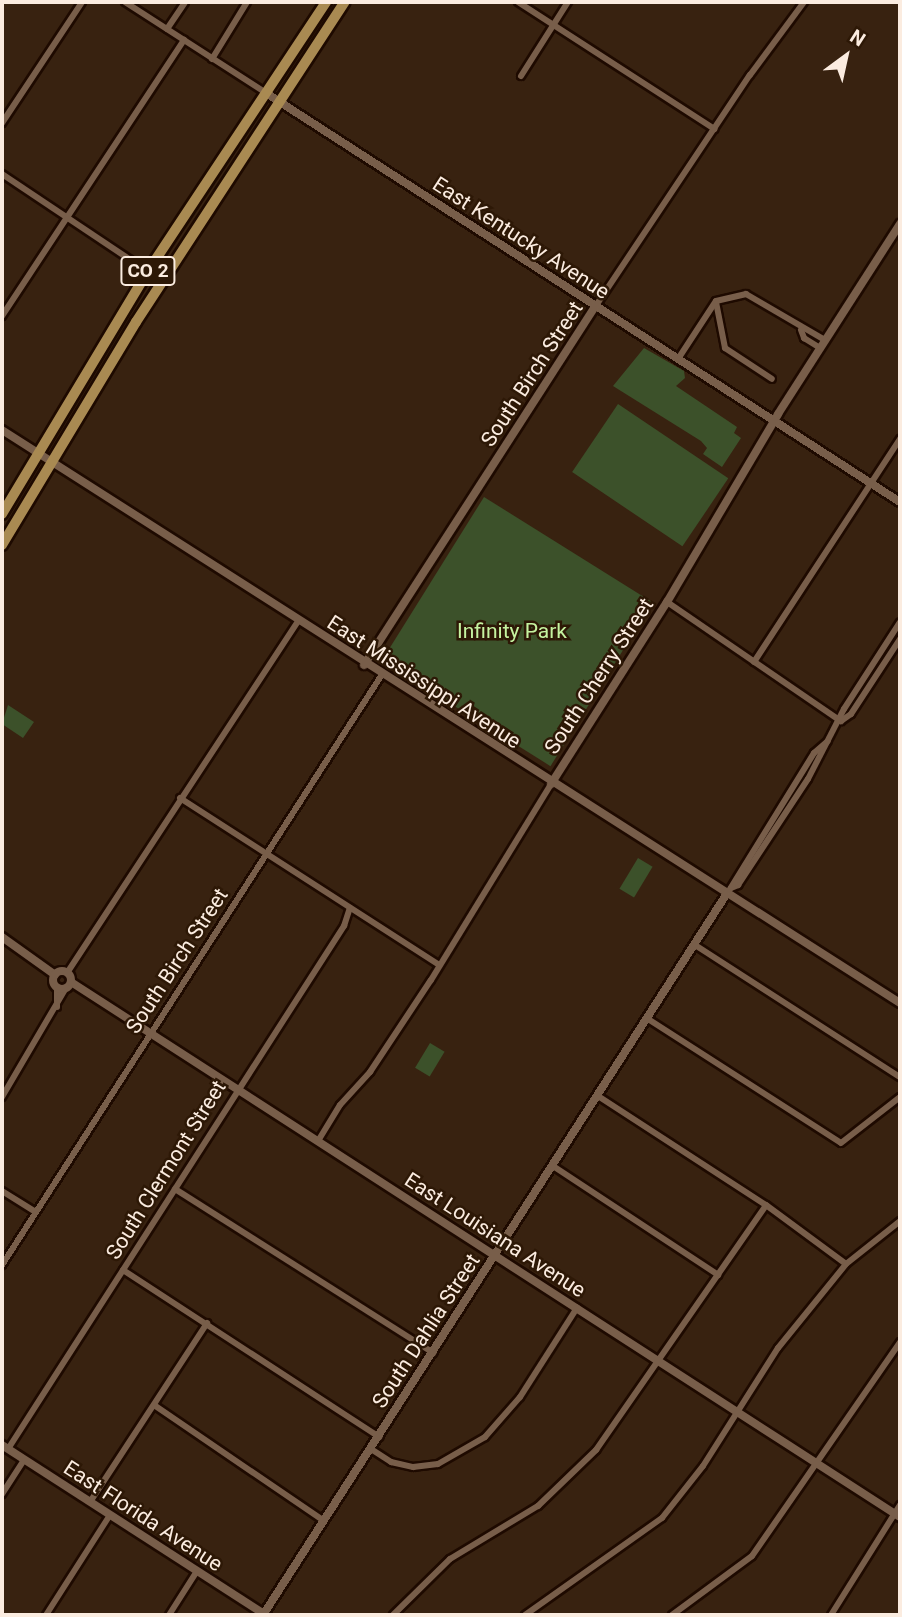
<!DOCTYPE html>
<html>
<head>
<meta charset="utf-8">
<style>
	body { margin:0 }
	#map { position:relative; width:902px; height:1617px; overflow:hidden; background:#382210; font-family:Roboto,sans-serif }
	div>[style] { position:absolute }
	.green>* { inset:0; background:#3c512a; transform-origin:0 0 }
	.roads { filter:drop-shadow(2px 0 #1e0a00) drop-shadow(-2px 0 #1e0a00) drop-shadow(0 2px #1e0a00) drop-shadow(0 -2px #1e0a00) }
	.minor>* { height:6px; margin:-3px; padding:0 3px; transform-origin:3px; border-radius:3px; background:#785e4a }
	.tertiary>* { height:8px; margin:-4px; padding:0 4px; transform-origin:4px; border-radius:4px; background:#785e4a }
	.tertiary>.ring { margin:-4px; padding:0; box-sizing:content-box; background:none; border:8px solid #785e4a; border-radius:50% }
	.primary>* { height:10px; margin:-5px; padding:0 5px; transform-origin:5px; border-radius:5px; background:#a98a52 }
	span { translate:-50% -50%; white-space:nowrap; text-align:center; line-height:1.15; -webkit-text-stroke:5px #2d1806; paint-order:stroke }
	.shield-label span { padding:2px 5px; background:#2d1806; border:2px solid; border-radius:5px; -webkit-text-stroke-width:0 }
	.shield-label { font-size:19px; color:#fbece0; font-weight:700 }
	.street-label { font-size:21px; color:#fbece0 }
	.park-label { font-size:21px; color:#c5f3a0 }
	.frame { position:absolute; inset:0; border:4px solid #fbece0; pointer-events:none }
	.north { position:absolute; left:811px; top:21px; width:70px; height:70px; -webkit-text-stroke:5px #2d1806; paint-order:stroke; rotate:33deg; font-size:19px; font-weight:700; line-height:28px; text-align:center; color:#fbece0 }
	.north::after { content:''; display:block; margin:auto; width:24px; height:32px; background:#fbece0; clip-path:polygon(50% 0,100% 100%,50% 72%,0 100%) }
</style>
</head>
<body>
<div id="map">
	<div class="green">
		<i style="clip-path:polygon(644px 348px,684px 371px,685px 378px,676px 386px,737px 427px,734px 433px,741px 438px,722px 467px,703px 454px,707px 448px,701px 441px,613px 386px)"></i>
		<i style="left:618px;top:404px;width:133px;height:82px;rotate:34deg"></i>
		<i style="left:484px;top:497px;width:199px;height:193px;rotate:32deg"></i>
		<i style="clip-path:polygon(8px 705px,34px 722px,23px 738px,2px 724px)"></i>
		<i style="left:638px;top:858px;width:17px;height:36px;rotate:31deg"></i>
		<i style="left:430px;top:1043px;width:17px;height:29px;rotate:31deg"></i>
	</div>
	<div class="roads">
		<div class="minor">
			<i style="left:125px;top:2px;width:168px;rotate:32.8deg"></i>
			<i style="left:518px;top:2px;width:234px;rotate:32.9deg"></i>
			<i style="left:167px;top:29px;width:32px;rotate:-56deg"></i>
			<i style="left:212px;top:59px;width:67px;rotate:-58.4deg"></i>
			<i style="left:521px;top:76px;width:88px;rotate:-57.6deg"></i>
			<i style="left:2px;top:123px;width:145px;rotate:-56.5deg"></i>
			<i style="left:2px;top:174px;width:192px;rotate:33.8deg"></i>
			<i style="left:716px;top:302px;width:47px;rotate:78.9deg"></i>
			<i style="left:725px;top:348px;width:56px;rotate:33.4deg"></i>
			<i style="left:595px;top:307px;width:279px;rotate:-56.3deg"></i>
			<i style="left:750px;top:75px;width:91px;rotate:-53.5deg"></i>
			<i style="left:2px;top:316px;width:331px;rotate:-56.6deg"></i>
			<i style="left:801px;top:330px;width:9px;rotate:69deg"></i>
			<i style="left:804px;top:338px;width:19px;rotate:32deg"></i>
			<i style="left:678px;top:359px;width:69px;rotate:-56.8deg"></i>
			<i style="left:716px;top:301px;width:31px;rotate:-13deg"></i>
			<i style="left:746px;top:294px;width:91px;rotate:30.2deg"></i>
			<i style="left:667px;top:602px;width:211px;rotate:34.4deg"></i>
			<i style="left:754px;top:662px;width:267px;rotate:-56.8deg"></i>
			<i style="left:841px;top:721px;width:12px;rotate:-35deg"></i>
			<i style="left:851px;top:714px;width:90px;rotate:-56.8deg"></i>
			<i style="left:180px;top:798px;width:308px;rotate:32.8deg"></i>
			<i style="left:731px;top:888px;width:8px;rotate:-23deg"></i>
			<i style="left:738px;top:885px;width:127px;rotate:-56.6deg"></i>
			<i style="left:808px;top:779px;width:79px;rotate:-62.8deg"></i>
			<i style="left:844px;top:709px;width:103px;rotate:-57.2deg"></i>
			<i style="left:730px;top:889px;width:160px;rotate:-58.3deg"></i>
			<i style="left:814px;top:753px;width:18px;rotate:-41deg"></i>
			<i style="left:695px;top:945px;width:244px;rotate:32.8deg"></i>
			<i style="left:67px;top:973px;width:420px;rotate:-56.7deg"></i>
			<i style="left:57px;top:1007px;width:20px;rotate:-90deg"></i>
			<i style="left:648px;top:1019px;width:229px;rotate:32.7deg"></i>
			<i style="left:841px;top:1143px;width:75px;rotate:-37.9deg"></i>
			<i style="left:598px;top:1096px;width:200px;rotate:33deg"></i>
			<i style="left:766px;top:1205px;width:99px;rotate:36.4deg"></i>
			<i style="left:2px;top:1097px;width:126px;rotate:-59.6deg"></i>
			<i style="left:318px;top:1141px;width:42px;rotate:-58.6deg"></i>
			<i style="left:340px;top:1105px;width:45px;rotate:-47.7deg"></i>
			<i style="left:370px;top:1072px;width:110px;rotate:-56.5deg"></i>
			<i style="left:431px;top:980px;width:230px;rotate:-58.5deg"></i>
			<i style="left:553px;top:1166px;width:198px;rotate:33.4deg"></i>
			<i style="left:175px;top:1189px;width:306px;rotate:32.4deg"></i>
			<i style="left:2px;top:1191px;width:39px;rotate:32deg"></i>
			<i style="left:2px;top:1265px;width:700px;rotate:-57.24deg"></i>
			<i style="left:123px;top:1270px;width:306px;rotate:33.1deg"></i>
			<i style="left:154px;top:1405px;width:206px;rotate:34.3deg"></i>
			<i style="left:8px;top:1449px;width:622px;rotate:-57.28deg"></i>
			<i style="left:344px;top:926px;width:19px;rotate:-72deg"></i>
			<i style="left:371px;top:1449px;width:24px;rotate:33deg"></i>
			<i style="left:391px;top:1462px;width:23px;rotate:13deg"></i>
			<i style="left:413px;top:1467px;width:25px;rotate:-7deg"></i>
			<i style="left:438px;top:1464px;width:54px;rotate:-29.9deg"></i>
			<i style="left:485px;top:1437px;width:53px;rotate:-48.8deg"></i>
			<i style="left:520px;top:1397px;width:106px;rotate:-57.4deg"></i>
			<i style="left:2px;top:1494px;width:40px;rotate:-57.1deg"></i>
			<i style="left:90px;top:1502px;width:214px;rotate:-56.8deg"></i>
			<i style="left:46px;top:1615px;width:119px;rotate:-57.4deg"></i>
			<i style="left:169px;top:1615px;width:52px;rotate:-57.5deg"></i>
			<i style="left:393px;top:1615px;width:80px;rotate:-44.5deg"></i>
			<i style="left:450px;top:1559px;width:103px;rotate:-31.1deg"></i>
			<i style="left:538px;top:1506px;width:81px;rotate:-44deg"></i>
			<i style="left:596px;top:1450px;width:298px;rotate:-55.2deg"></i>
			<i style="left:525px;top:1615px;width:168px;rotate:-35.3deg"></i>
			<i style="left:662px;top:1518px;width:66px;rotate:-51.7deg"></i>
			<i style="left:703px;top:1466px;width:140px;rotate:-57.6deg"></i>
			<i style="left:778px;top:1348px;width:108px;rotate:-51deg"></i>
			<i style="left:846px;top:1264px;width:69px;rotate:-38.5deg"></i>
			<i style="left:672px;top:1615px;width:99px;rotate:-36.4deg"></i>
			<i style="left:752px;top:1556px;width:260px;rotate:-55.3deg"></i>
			<i style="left:831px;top:1615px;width:130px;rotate:-57.9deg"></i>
		</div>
		<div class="tertiary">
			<i style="left:266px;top:93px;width:754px;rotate:32.83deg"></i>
			<i style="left:2px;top:430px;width:1065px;rotate:32.54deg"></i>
			<i style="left:364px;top:665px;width:426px;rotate:-57.2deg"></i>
			<i style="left:551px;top:784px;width:216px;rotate:-57.5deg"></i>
			<i style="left:667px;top:602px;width:218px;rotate:-59.4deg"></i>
			<i style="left:778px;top:414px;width:226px;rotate:-57.3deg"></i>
			<i style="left:2px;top:937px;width:65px;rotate:35.6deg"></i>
			<i class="ring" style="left:53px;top:971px;width:10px;height:10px"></i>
			<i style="left:71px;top:982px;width:987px;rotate:32.84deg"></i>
			<i style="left:2px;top:1445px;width:314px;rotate:32.8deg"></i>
			<i style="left:263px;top:1615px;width:856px;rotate:-57.26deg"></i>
		</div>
		<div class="primary">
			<i style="left:2px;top:514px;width:283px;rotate:-59deg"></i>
			<i style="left:148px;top:271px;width:323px;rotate:-56.5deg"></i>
			<i style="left:2px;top:545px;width:260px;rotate:-59deg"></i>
			<i style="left:136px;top:322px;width:382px;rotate:-56.9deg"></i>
		</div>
	</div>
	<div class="shield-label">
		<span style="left:148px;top:271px">CO 2</span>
	</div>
	<div class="street-label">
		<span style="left:521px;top:238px;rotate:33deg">East Kentucky Avenue</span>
		<span style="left:532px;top:374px;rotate:-57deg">South Birch Street</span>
		<span style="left:599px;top:676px;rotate:-57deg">South Cherry Street</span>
		<span style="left:424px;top:682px;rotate:33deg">East Mississippi Avenue</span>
		<span style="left:177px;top:961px;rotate:-57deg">South Birch Street</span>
		<span style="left:166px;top:1170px;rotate:-58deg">South Clermont Street</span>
		<span style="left:495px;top:1235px;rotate:33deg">East Louisiana Avenue</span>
		<span style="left:426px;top:1331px;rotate:-57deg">South Dahlia Street</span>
		<span style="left:143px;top:1516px;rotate:33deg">East Florida Avenue</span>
	</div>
	<div class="park-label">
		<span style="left:512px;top:631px">Infinity Park</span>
	</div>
	<div class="frame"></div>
	<div class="north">N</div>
</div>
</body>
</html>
